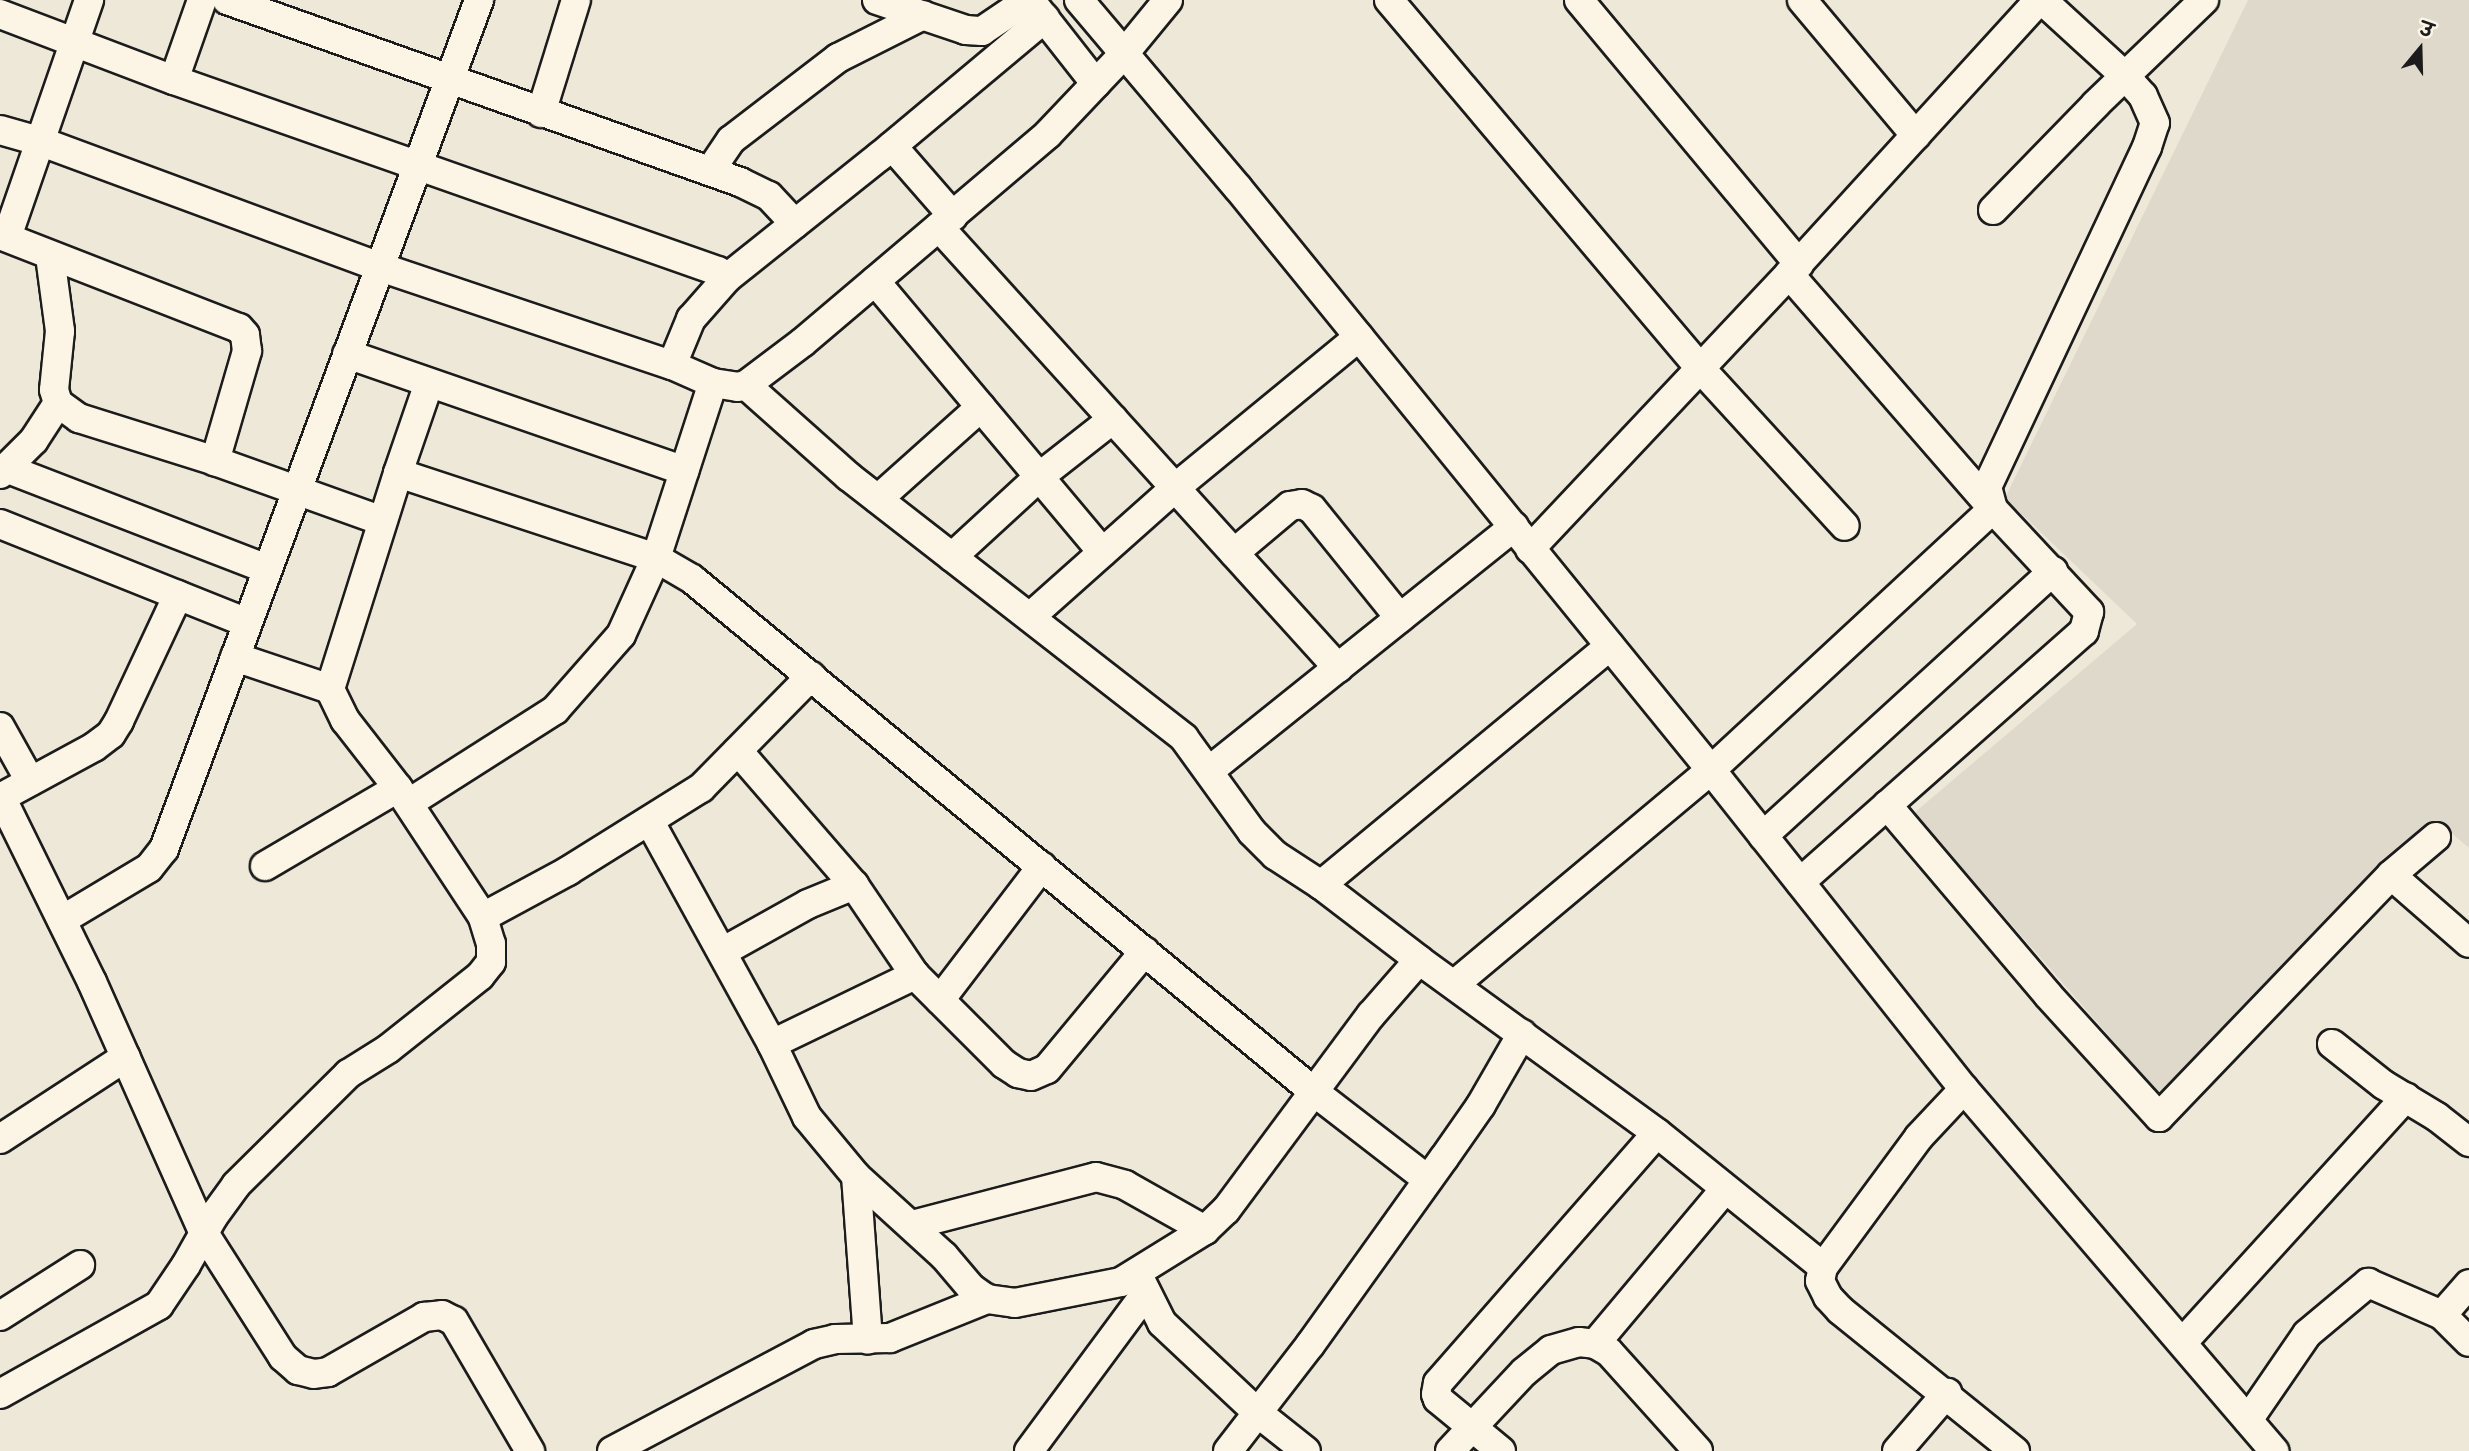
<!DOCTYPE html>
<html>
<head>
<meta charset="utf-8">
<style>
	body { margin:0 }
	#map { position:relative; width:2469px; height:1451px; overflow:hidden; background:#eee8d9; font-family:"Patrick Hand","Playpen Sans Deva",sans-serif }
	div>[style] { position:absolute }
	.built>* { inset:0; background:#ded9cb }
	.roads { filter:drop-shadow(2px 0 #1c1c1c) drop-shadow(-2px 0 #1c1c1c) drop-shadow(0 2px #1c1c1c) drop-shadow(0 -2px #1c1c1c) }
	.minor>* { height:28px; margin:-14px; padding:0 14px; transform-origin:14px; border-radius:14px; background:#fcf5e5 }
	span { translate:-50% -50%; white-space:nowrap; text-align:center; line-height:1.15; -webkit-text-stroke:5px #fcf5e5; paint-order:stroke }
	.north { position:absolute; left:2385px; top:14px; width:70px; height:70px; -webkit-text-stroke:5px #fcf5e5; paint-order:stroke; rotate:19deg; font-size:19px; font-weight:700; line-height:28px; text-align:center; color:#1c1c1c }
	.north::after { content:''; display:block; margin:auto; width:24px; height:32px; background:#1c1c1c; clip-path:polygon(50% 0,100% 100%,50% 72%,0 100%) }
</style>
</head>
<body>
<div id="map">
	<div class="built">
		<i style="clip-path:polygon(2248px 0,2469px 0,2469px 848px,2439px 822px,2162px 1104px,2117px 1045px,1914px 813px,2137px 624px,2005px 498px)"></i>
	</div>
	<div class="roads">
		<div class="minor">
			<i style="left:227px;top:0;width:544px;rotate:19.53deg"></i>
			<i style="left:740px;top:182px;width:32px;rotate:26deg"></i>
			<i style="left:769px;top:196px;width:38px;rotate:47deg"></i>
			<i style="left:877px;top:0;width:94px;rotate:18.6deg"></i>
			<i style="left:966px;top:30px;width:16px;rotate:4deg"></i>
			<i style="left:982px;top:31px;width:55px;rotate:-34deg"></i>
			<i style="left:1079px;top:0;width:246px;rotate:49.8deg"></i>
			<i style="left:1238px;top:188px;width:750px;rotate:50.9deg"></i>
			<i style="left:1711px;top:770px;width:407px;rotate:51.6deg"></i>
			<i style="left:1964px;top:1089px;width:477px;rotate:49.4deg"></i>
			<i style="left:1389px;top:0;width:482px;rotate:49.8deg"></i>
			<i style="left:1700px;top:368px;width:214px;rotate:47.5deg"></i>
			<i style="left:1579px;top:0;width:344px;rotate:50.2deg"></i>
			<i style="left:1802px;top:0;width:177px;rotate:50deg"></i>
			<i style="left:1034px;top:5px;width:100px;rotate:51.9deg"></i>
			<i style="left:0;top:14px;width:186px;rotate:20.8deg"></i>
			<i style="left:174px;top:80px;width:577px;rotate:19.35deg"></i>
			<i style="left:718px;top:271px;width:11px;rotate:38deg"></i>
			<i style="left:174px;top:80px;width:85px;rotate:-70.7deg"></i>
			<i style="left:541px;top:113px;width:118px;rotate:-72.8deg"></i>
			<i style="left:0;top:130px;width:44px;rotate:15.9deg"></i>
			<i style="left:42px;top:142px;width:360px;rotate:20.3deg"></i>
			<i style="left:380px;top:267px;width:308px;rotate:18.6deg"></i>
			<i style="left:672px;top:365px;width:45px;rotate:23.7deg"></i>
			<i style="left:713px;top:383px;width:25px;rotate:9deg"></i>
			<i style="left:738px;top:387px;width:8px;rotate:-14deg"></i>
			<i style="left:746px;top:385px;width:71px;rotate:-37deg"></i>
			<i style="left:803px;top:342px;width:321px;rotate:-40.3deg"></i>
			<i style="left:1048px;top:134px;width:109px;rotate:-46.5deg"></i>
			<i style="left:1123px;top:55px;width:71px;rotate:-50.7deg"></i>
			<i style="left:892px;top:146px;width:93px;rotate:48.9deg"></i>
			<i style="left:710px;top:171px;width:37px;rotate:-56deg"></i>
			<i style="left:731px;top:140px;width:135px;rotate:-37.5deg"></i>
			<i style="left:838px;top:58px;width:95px;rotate:-26.8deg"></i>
			<i style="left:1993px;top:210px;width:148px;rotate:-45.8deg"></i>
			<i style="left:2096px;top:104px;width:150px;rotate:-43.9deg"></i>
			<i style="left:939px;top:227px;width:595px;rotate:47.86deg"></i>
			<i style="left:0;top:235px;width:256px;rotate:21.3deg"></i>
			<i style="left:239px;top:328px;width:9px;rotate:49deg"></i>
			<i style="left:245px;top:335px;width:16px;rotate:83deg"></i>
			<i style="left:247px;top:351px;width:115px;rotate:106.2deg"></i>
			<i style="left:7px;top:237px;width:251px;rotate:-70.9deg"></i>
			<i style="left:50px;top:256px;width:76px;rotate:82.4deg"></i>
			<i style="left:60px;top:331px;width:59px;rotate:95.8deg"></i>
			<i style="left:54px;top:390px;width:14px;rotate:73deg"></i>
			<i style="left:58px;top:403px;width:26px;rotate:36deg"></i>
			<i style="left:79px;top:418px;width:143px;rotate:17.5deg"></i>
			<i style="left:215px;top:461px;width:175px;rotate:19.7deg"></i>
			<i style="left:1789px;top:274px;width:311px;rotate:49deg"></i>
			<i style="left:1993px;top:509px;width:141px;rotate:47deg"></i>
			<i style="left:2089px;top:612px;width:20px;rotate:105deg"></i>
			<i style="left:2084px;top:631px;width:379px;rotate:138.5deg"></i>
			<i style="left:875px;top:281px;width:354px;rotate:50deg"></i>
			<i style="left:347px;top:354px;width:357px;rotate:19.1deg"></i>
			<i style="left:672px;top:365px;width:50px;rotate:-67.6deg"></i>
			<i style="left:691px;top:319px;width:55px;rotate:-48.7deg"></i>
			<i style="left:727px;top:278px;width:196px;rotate:-38.6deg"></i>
			<i style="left:880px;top:156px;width:215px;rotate:-39.9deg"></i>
			<i style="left:746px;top:385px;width:137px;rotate:41.7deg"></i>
			<i style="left:848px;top:476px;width:426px;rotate:37.9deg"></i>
			<i style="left:1184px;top:738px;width:116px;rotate:54.1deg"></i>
			<i style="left:1252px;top:832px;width:33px;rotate:45deg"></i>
			<i style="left:1275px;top:855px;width:55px;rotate:33.1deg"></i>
			<i style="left:1321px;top:885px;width:123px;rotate:37.4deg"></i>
			<i style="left:8px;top:469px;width:278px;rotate:21.1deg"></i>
			<i style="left:398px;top:473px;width:95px;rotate:-71deg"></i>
			<i style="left:0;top:474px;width:48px;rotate:-45deg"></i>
			<i style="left:34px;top:440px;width:44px;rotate:-57deg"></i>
			<i style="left:878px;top:499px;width:138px;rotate:-41.8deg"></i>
			<i style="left:0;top:524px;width:266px;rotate:21.8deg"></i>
			<i style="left:1530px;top:549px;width:378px;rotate:-46.7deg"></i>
			<i style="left:1789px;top:274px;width:371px;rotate:-47.6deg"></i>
			<i style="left:1234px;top:553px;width:73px;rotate:-40deg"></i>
			<i style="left:1290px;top:506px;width:12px;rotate:-9deg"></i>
			<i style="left:1302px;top:504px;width:11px;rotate:27deg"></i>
			<i style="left:1312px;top:509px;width:140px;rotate:51.1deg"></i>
			<i style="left:952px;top:557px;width:118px;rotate:-42.6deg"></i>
			<i style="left:1039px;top:477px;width:94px;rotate:-38.1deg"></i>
			<i style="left:1030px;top:617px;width:194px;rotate:-41.7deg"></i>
			<i style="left:1175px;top:488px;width:238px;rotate:-39.4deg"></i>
			<i style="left:235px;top:657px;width:100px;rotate:18.6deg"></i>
			<i style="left:0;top:727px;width:62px;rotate:60.9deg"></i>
			<i style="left:738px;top:751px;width:177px;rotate:49.1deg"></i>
			<i style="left:854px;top:885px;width:109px;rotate:55.9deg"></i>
			<i style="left:915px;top:975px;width:126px;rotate:45deg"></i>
			<i style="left:1004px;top:1064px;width:17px;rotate:33deg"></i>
			<i style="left:1018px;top:1073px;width:13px;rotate:13deg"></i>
			<i style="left:1031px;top:1076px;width:17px;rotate:-24deg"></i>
			<i style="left:1047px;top:1069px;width:153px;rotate:-50.3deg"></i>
			<i style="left:1209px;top:771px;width:391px;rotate:-38.7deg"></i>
			<i style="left:1px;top:797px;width:206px;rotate:63.8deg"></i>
			<i style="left:92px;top:982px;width:275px;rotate:66deg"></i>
			<i style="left:204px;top:1233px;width:147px;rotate:57.5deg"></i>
			<i style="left:283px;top:1357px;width:20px;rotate:41deg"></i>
			<i style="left:298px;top:1370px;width:16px;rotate:14deg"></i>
			<i style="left:314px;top:1374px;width:14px;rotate:-8deg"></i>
			<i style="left:328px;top:1372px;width:111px;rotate:-29.8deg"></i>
			<i style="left:424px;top:1317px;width:18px;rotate:-6deg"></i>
			<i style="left:442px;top:1315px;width:13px;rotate:27deg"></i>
			<i style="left:454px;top:1321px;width:151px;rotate:59.7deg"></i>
			<i style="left:0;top:798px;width:107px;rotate:-28.5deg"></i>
			<i style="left:94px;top:747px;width:21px;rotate:-37deg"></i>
			<i style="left:111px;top:734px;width:15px;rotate:-58deg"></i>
			<i style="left:119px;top:721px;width:139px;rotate:-64.9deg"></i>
			<i style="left:409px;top:803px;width:173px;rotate:-32.5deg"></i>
			<i style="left:555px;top:710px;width:100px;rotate:-48.7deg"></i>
			<i style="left:621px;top:635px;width:85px;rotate:-65.6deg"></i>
			<i style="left:656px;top:558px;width:184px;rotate:-72deg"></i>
			<i style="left:1887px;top:805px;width:249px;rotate:49.7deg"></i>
			<i style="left:2048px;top:995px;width:165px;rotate:47.7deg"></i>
			<i style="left:2159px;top:1117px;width:335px;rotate:-46.2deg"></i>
			<i style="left:2391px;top:875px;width:59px;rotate:-40.2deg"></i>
			<i style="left:650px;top:822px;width:253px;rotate:61.2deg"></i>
			<i style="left:772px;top:1044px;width:81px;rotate:64.4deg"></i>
			<i style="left:807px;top:1117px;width:77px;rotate:50.3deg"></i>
			<i style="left:856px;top:1176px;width:119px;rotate:42.3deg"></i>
			<i style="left:944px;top:1256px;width:42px;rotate:49.8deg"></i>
			<i style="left:971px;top:1288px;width:19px;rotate:35deg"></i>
			<i style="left:987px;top:1299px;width:28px;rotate:8deg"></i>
			<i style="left:1015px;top:1303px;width:108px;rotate:-11.2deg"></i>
			<i style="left:1121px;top:1282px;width:99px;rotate:-31.8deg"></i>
			<i style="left:1205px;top:1230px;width:29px;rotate:-44deg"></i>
			<i style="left:1226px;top:1210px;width:243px;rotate:-53.4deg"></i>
			<i style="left:1371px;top:1015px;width:73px;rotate:-48.9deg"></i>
			<i style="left:1419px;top:960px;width:294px;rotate:36deg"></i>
			<i style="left:1657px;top:1133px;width:213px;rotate:38.9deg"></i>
			<i style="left:1763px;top:836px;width:393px;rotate:-42.4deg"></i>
			<i style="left:265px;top:866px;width:154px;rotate:-30.4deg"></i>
			<i style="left:2391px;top:875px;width:103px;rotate:41.1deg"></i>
			<i style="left:1321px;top:885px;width:375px;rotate:-39.6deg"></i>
			<i style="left:483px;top:917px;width:97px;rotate:-28.4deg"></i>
			<i style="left:568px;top:871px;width:157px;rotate:-32deg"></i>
			<i style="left:701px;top:788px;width:157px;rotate:-45.5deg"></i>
			<i style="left:62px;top:920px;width:101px;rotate:-30.9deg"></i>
			<i style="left:149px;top:868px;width:24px;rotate:-52deg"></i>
			<i style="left:164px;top:849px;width:906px;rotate:-69.64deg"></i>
			<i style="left:722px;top:952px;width:98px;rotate:-29.2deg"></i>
			<i style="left:808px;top:904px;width:50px;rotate:-22.4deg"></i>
			<i style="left:1455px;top:984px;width:334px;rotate:-39.9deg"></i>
			<i style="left:1711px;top:770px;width:384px;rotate:-42.8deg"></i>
			<i style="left:1993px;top:509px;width:23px;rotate:-105deg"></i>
			<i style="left:1987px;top:487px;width:376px;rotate:-64.8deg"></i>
			<i style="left:2147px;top:147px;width:25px;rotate:-72deg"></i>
			<i style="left:2155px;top:123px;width:30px;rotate:-114deg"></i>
			<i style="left:2143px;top:96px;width:27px;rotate:-132deg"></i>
			<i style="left:2125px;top:76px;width:113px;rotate:-137.5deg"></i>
			<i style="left:940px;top:1000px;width:168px;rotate:-52.7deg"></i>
			<i style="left:772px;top:1044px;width:159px;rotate:-25.8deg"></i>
			<i style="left:2332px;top:1044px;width:66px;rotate:38.3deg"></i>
			<i style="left:2384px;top:1085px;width:62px;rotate:31.1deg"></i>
			<i style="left:2437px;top:1117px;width:41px;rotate:38deg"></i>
			<i style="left:1964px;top:1089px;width:66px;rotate:133.2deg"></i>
			<i style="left:1919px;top:1137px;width:162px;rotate:126.4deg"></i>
			<i style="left:1823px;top:1267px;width:14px;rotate:102deg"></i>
			<i style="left:1820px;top:1281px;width:18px;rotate:63deg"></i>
			<i style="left:1828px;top:1297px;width:18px;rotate:47deg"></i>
			<i style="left:1840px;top:1310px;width:225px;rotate:38.9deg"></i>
			<i style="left:0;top:1139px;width:150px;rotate:-33.1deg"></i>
			<i style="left:856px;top:1176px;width:164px;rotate:85.8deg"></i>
			<i style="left:912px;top:1225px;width:190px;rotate:-14.6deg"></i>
			<i style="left:1096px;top:1177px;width:30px;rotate:15deg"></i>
			<i style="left:1125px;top:1185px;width:92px;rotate:29.4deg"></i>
			<i style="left:1137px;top:1273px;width:56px;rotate:63.4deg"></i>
			<i style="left:1162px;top:1323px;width:132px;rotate:43.2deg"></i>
			<i style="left:1258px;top:1413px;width:61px;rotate:38.4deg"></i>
			<i style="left:2442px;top:1315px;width:41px;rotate:-48.9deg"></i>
			<i style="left:0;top:1316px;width:95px;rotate:-32.5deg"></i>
			<i style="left:2183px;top:1342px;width:331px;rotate:-47.7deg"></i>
			<i style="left:1595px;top:1344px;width:202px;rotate:-50deg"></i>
			<i style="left:0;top:1394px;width:182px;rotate:-29.2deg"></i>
			<i style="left:159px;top:1305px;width:48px;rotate:-56deg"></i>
			<i style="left:186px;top:1265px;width:55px;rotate:-60.6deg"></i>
			<i style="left:213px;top:1217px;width:39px;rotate:-54deg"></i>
			<i style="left:236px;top:1185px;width:158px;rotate:-44.7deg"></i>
			<i style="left:348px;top:1074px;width:47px;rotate:-32deg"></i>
			<i style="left:388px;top:1049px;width:117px;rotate:-38.4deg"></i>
			<i style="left:480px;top:976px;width:18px;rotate:-52deg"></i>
			<i style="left:491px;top:962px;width:18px;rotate:-90deg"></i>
			<i style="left:491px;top:944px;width:28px;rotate:-107deg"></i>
			<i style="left:483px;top:917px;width:154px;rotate:-123.4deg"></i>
			<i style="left:398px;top:788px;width:86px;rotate:-127.9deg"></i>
			<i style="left:345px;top:720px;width:34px;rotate:-116deg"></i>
			<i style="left:330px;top:689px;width:226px;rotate:-72.5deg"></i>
			<i style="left:398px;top:473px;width:272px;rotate:18.2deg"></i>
			<i style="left:656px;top:558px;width:42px;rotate:30.3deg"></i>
			<i style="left:692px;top:579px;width:805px;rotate:39.5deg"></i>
			<i style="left:1313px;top:1091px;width:145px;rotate:37.7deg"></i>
			<i style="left:2248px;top:1420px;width:104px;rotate:-55.5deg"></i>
			<i style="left:2307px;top:1334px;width:80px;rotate:-39.9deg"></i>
			<i style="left:2368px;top:1283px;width:81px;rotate:23.4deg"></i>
			<i style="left:2442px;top:1315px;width:38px;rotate:45deg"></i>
			<i style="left:612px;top:1451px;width:229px;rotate:-27.9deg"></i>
			<i style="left:814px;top:1344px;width:22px;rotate:-13deg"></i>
			<i style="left:835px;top:1339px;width:55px;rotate:-1deg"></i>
			<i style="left:890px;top:1338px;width:105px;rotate:-21.9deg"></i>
			<i style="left:1029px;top:1451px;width:195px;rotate:-53.5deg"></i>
			<i style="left:1228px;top:1451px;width:134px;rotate:-52.3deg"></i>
			<i style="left:1310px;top:1345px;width:230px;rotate:-54.4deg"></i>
			<i style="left:1444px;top:1158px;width:65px;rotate:-55.1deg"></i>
			<i style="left:1481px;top:1105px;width:82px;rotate:-60deg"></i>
			<i style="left:1450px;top:1451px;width:108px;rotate:-46.9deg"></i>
			<i style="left:1524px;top:1372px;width:35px;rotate:-39deg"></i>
			<i style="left:1551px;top:1350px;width:29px;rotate:-16deg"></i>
			<i style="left:1579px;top:1342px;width:16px;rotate:7deg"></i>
			<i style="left:1595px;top:1344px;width:16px;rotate:30deg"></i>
			<i style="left:1609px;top:1352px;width:133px;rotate:48deg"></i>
			<i style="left:1501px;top:1451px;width:82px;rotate:-140.5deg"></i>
			<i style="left:1438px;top:1399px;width:5px;rotate:-112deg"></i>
			<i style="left:1436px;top:1394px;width:11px;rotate:-80deg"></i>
			<i style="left:1438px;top:1383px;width:332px;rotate:-48.8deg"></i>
			<i style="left:1897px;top:1451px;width:77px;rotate:-49.2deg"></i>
		</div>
	</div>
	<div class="north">उ</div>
</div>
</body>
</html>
